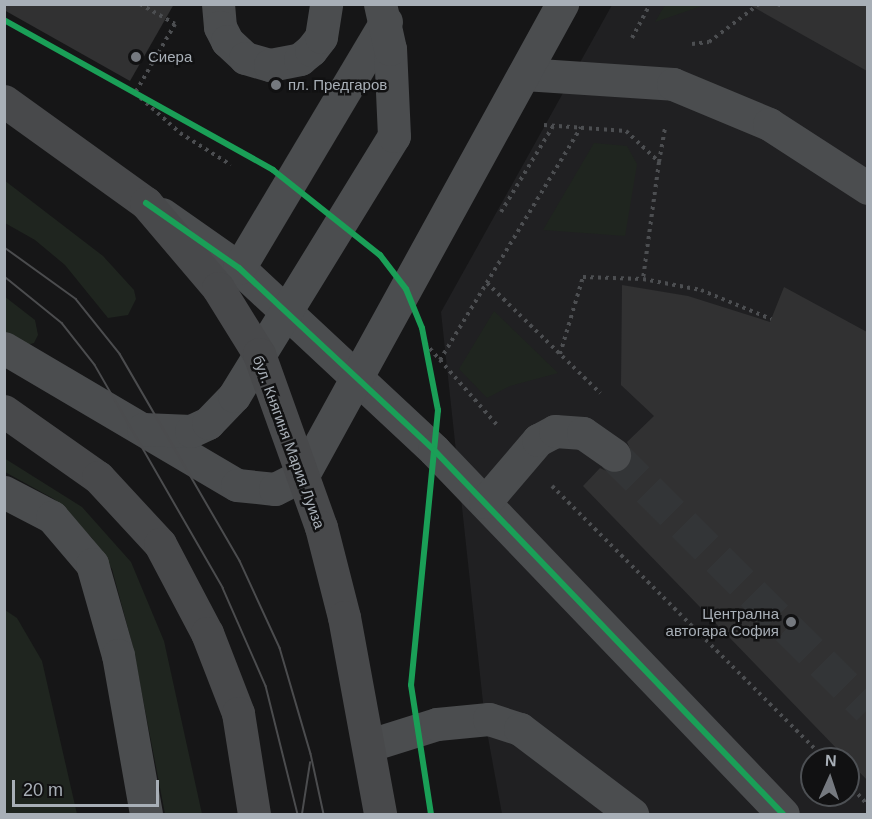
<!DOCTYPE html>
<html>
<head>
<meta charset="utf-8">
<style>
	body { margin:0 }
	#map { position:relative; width:872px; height:819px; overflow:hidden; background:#161617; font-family:Arial,sans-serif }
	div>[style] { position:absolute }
	.built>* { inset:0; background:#202022 }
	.green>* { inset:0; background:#1f251f }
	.building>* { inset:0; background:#313132 }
	.minor-tunnel>* { height:33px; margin-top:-16.5px; transform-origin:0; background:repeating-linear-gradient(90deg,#333537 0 33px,transparent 0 49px) }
	.path>* { height:4px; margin-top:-2px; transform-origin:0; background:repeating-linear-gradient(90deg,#4c4e51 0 3px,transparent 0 7.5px) }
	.minor>* { height:33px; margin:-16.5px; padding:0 16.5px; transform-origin:16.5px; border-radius:16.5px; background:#4b4d4f }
	.major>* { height:33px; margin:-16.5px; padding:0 16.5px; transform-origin:16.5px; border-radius:16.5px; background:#48494b }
	.tram>* { height:1.5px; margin:-0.75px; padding:0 0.75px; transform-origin:0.75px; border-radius:0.75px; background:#4b4c4e }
	.cycleway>* { height:6px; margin:-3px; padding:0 3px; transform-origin:3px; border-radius:3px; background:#1a9f57 }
	.dots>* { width:16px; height:16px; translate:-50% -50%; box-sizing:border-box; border:3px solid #111112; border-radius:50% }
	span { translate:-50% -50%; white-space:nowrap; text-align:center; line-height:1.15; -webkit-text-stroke:5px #111112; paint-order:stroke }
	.poi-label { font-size:15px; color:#a8afb7 }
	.left { translate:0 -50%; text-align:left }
	.right { translate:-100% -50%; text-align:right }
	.street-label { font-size:15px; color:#a8afb7 }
	.frame { position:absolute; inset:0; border:6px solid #a8afb7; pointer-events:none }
	.north { position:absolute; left:800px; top:747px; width:60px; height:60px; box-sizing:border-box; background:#111112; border:2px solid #4d5054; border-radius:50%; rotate:3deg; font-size:16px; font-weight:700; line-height:24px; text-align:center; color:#a8afb7 }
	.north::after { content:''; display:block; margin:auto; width:21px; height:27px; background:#75797f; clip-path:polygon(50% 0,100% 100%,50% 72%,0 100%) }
	.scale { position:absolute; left:12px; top:780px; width:147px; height:27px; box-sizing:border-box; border:3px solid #a8afb7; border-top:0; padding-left:8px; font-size:18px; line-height:21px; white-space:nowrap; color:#a8afb7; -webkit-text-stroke:4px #111112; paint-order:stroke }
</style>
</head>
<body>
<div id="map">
	<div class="built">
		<i style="clip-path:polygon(evenodd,612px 5px,867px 5px,867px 814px,502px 814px,485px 721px,441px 312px,612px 5px,812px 759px,848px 759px,848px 795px,812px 795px,812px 759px)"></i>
	</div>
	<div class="green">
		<i style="clip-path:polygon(665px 5px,665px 4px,705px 5px,655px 22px)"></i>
		<i style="clip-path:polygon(594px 143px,627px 146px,637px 164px,625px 236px,543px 230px)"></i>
		<i style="clip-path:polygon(4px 180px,103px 256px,134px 290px,136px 299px,128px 315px,108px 318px,65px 265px,35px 240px,5px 223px)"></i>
		<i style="clip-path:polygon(4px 296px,35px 320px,38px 335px,34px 343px,27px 345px,5px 333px)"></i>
		<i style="clip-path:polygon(494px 311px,558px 373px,510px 386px,487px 398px,459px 369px)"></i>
		<i style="clip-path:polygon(4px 458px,82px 507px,131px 562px,164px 641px,202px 814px,165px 814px,133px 647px,112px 569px,92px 538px,54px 499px,5px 472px)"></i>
		<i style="clip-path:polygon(5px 610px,17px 618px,42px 661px,77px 814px,5px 814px)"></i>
	</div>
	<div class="building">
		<i style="clip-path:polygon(4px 4px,174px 4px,130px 81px,4px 10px)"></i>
		<i style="clip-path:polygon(748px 4px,867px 4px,867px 71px)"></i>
		<i style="clip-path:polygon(622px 285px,688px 296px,770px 322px,784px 287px,867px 332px,867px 780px,583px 486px,600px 468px,613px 474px,629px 466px,633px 456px,627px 442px,654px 416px,621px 385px)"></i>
	</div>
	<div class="minor-tunnel">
		<i style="left:614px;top:455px;width:359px;rotate:44.9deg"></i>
	</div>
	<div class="path">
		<i style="left:140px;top:4px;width:40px;rotate:29.7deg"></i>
		<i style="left:778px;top:4px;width:7px;rotate:34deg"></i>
		<i style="left:175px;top:24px;width:80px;rotate:120.1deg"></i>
		<i style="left:135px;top:93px;width:60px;rotate:41.6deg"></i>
		<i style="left:180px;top:133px;width:60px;rotate:32.1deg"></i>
		<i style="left:632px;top:38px;width:38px;rotate:-62deg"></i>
		<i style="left:692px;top:44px;width:17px;rotate:-7deg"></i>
		<i style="left:709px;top:42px;width:63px;rotate:-37.2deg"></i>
		<i style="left:544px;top:125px;width:82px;rotate:4.2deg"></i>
		<i style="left:626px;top:131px;width:45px;rotate:43.2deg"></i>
		<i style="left:659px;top:162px;width:118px;rotate:97.8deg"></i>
		<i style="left:643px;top:279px;width:59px;rotate:10.7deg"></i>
		<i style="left:701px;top:290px;width:76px;rotate:22.5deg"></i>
		<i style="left:659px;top:162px;width:35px;rotate:-80deg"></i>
		<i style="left:501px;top:212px;width:100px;rotate:-58.8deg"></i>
		<i style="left:487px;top:283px;width:158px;rotate:44.2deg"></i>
		<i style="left:425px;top:343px;width:109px;rotate:48.7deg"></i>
		<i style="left:560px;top:354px;width:80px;rotate:-73.4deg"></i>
		<i style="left:583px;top:277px;width:60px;rotate:1.9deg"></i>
		<i style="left:440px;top:360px;width:272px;rotate:-58.8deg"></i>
		<i style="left:552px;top:486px;width:386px;rotate:45deg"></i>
		<i style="left:848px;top:783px;width:30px;rotate:48deg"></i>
	</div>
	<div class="minor">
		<i style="left:218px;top:4px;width:23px;rotate:85deg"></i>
		<i style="left:220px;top:27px;width:16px;rotate:63deg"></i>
		<i style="left:227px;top:41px;width:25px;rotate:43deg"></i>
		<i style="left:245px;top:58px;width:26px;rotate:16deg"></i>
		<i style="left:270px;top:65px;width:31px;rotate:-11deg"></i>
		<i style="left:300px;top:59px;width:14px;rotate:-39deg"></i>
		<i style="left:311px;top:50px;width:16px;rotate:-52deg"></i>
		<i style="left:321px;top:37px;width:33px;rotate:-81deg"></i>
		<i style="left:524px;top:74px;width:149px;rotate:3.8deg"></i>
		<i style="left:673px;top:84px;width:104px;rotate:22.6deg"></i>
		<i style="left:769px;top:124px;width:118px;rotate:32.9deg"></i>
		<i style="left:162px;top:214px;width:94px;rotate:35deg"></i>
		<i style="left:239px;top:268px;width:267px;rotate:43deg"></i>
		<i style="left:434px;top:450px;width:504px;rotate:46.21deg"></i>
		<i style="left:239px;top:268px;width:287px;rotate:-59.2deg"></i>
		<i style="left:4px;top:348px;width:270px;rotate:30.5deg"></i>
		<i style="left:237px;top:485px;width:38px;rotate:6deg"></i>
		<i style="left:275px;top:489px;width:31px;rotate:-27deg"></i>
		<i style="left:303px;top:475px;width:538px;rotate:-61.19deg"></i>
		<i style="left:143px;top:429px;width:48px;rotate:2.4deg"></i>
		<i style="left:191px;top:431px;width:19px;rotate:-25deg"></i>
		<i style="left:208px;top:423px;width:37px;rotate:-46deg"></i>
		<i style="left:234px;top:396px;width:305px;rotate:-58.4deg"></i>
		<i style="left:394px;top:136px;width:87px;rotate:-92.6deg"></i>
		<i style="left:390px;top:49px;width:46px;rotate:-102.5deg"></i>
		<i style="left:4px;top:492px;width:54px;rotate:27.5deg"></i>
		<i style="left:52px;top:517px;width:62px;rotate:49.6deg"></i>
		<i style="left:92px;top:564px;width:95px;rotate:74.1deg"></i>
		<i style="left:118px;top:655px;width:161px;rotate:80deg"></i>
		<i style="left:485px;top:502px;width:82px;rotate:-49.5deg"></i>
		<i style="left:538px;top:440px;width:19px;rotate:-28deg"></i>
		<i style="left:555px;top:431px;width:28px;rotate:4deg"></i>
		<i style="left:583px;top:433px;width:38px;rotate:35deg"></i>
		<i style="left:370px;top:745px;width:70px;rotate:-17.4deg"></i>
		<i style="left:437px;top:724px;width:52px;rotate:-5.5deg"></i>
		<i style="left:489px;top:719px;width:33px;rotate:18deg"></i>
		<i style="left:520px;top:729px;width:141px;rotate:37.2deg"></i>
	</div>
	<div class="major">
		<i style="left:4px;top:101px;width:175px;rotate:35.7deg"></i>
		<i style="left:146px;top:203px;width:111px;rotate:49.7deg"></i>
		<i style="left:218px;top:288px;width:78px;rotate:58.2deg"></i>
		<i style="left:259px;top:354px;width:184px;rotate:70.3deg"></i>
		<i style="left:321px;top:527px;width:93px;rotate:75.7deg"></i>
		<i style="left:344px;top:617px;width:200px;rotate:79.6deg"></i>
		<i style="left:4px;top:411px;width:115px;rotate:35.1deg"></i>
		<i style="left:98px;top:477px;width:91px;rotate:47.2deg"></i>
		<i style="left:160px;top:544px;width:101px;rotate:62.2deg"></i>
		<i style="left:207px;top:633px;width:86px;rotate:68.8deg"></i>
		<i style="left:238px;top:713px;width:102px;rotate:81deg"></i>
	</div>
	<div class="tram">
		<i style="left:4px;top:247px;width:89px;rotate:35.8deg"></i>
		<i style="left:76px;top:299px;width:70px;rotate:51.3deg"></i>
		<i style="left:120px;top:354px;width:239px;rotate:59.9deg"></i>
		<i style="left:240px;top:561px;width:96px;rotate:65.3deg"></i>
		<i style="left:280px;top:648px;width:110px;rotate:73.7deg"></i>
		<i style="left:311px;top:754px;width:61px;rotate:77.8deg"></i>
		<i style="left:4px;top:276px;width:75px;rotate:39deg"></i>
		<i style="left:62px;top:323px;width:53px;rotate:51.8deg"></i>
		<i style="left:95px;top:365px;width:257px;rotate:60.1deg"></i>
		<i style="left:223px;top:588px;width:107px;rotate:66.3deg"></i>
		<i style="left:266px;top:686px;width:132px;rotate:76deg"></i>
		<i style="left:302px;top:814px;width:52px;rotate:-81.1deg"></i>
	</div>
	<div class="cycleway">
		<i style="left:4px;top:20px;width:308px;rotate:29.1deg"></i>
		<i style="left:273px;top:170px;width:137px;rotate:38.5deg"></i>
		<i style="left:380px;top:255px;width:43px;rotate:52.6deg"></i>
		<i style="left:406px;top:289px;width:42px;rotate:67.7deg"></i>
		<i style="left:422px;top:328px;width:84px;rotate:79deg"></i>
		<i style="left:438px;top:410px;width:276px;rotate:95.6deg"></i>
		<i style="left:411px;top:685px;width:131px;rotate:81.2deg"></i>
		<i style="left:146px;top:203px;width:113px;rotate:35deg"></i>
		<i style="left:239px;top:268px;width:267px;rotate:43deg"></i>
		<i style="left:434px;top:450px;width:504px;rotate:46.21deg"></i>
	</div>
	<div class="dots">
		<i style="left:136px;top:57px;background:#75797f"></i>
		<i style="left:276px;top:85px;background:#75797f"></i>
		<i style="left:791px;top:622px;background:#75797f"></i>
	</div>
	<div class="poi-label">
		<span class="left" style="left:148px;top:57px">Сиера</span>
		<span class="left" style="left:288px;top:85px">пл. Предгаров</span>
		<span class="right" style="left:779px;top:622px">Централна<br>автогара София</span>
	</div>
	<div class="street-label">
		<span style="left:289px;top:442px;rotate:70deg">бул. Княгиня Мария Луиза</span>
	</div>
	<div class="frame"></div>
	<div class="north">N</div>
	<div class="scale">20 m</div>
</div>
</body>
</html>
